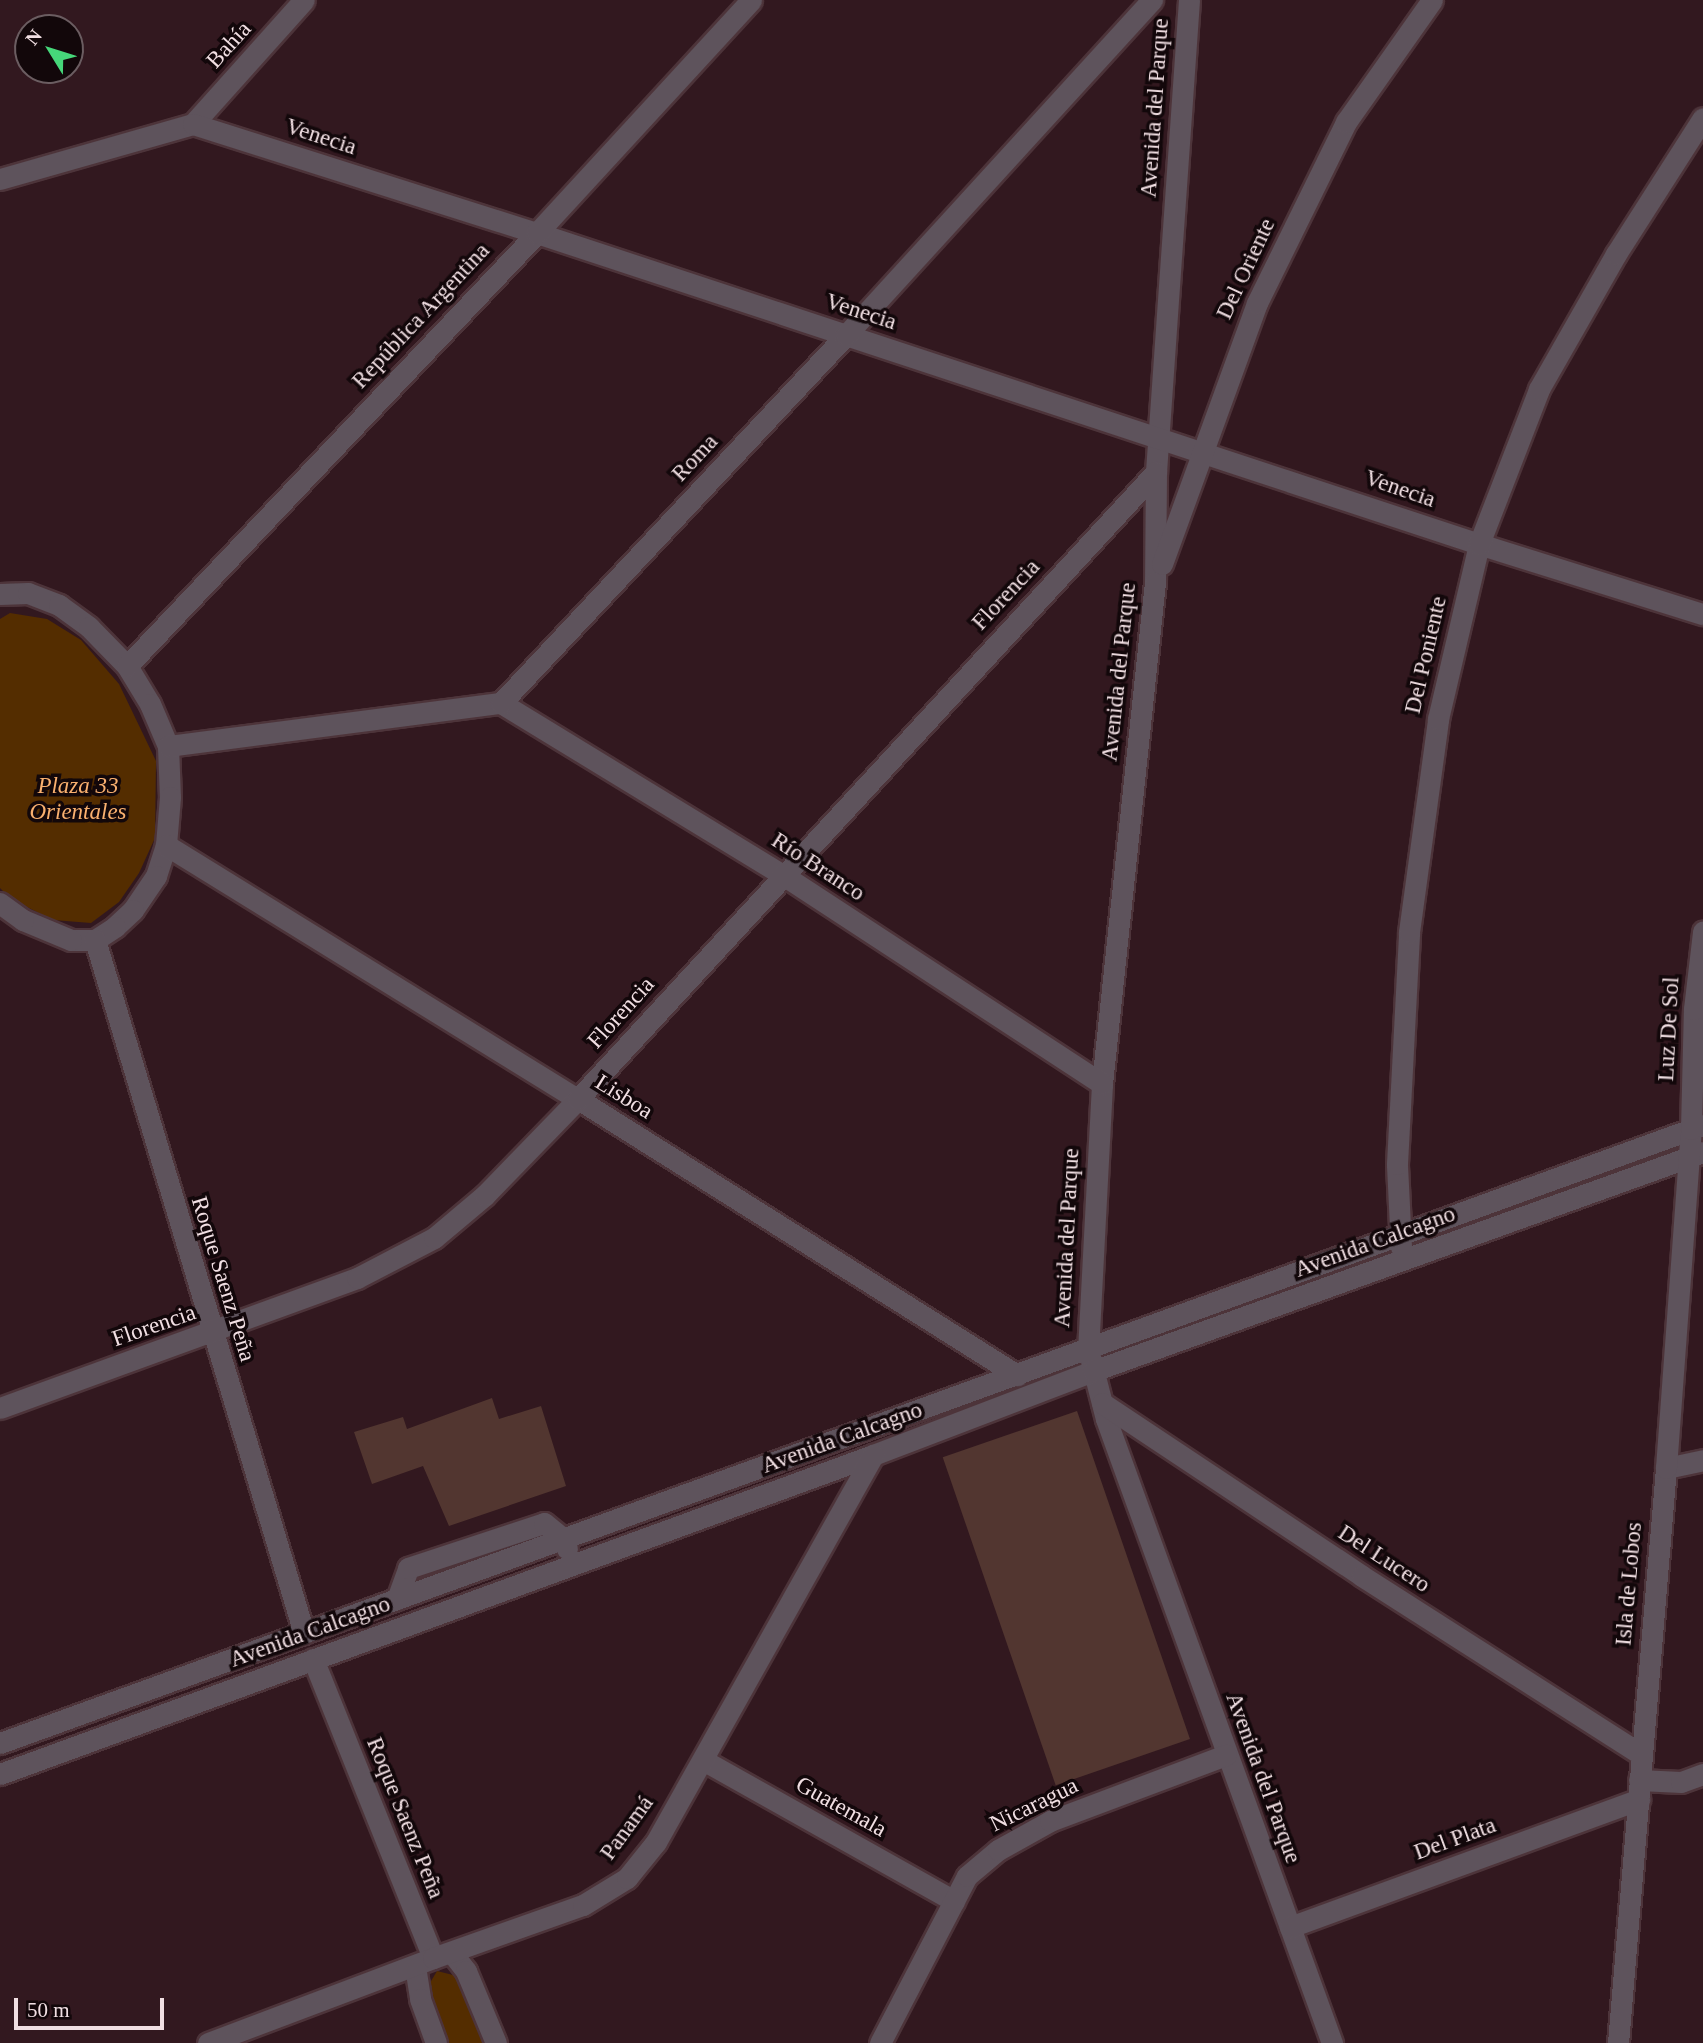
<!DOCTYPE html>
<html>
<head>
<meta charset="utf-8">
<style>
	body { margin:0 }
	#map { position:relative; width:1703px; height:2043px; overflow:hidden; background:#32181f; font-family:"Times New Roman",serif }
	div>[style] { position:absolute }
	.green>* { inset:0; background:#542d00 }
	.building>* { inset:0; background:#523630; transform-origin:0 0 }
	.roads { filter:drop-shadow(2px 0 #4d343a) drop-shadow(-2px 0 #4d343a) drop-shadow(0 2px #4d343a) drop-shadow(0 -2px #4d343a) }
	.minor>* { height:21px; margin:-10.5px; padding:0 10.5px; transform-origin:10.5px; border-radius:10.5px; background:#5e535c }
	span { translate:-50% -50%; white-space:nowrap; text-align:center; line-height:1.15; -webkit-text-stroke:7px #12070a; paint-order:stroke }
	.street-label { font-size:23px; color:#f1dfe3 }
	.park-label { font-size:23px; color:#f9b06f; font-style:italic }
	.north { position:absolute; left:14px; top:14px; width:70px; height:70px; box-sizing:border-box; background:#12070a; border:2px solid #6b5d61; border-radius:50%; rotate:308deg; font-size:19px; font-weight:700; line-height:28px; text-align:center; color:#f1dfe3 }
	.north::after { content:''; display:block; margin:auto; width:24px; height:32px; background:#46d77a; clip-path:polygon(50% 0,100% 100%,50% 72%,0 100%) }
	.scale { position:absolute; left:14px; top:1998px; width:150px; height:32px; box-sizing:border-box; border:4px solid #f1dfe3; border-top:0; padding-left:9px; font-size:21px; line-height:24px; white-space:nowrap; color:#f1dfe3; -webkit-text-stroke:5px #12070a; paint-order:stroke }
</style>
</head>
<body>
<div id="map">
	<div class="green">
		<i style="clip-path:polygon(10px 613px,47px 619px,81px 640px,119px 684px,156px 761px,155px 838px,139px 873px,119px 902px,91px 923px,53px 920px,11px 899px,0 888px,0 619px)"></i>
		<i style="clip-path:polygon(437px 1971px,457px 1976px,485px 2043px,446px 2043px,427px 1988px)"></i>
	</div>
	<div class="building">
		<i style="clip-path:polygon(492px 1398px,499px 1419px,541px 1406px,566px 1486px,449px 1526px,423px 1466px,372px 1484px,354px 1432px,403px 1417px,407px 1429px)"></i>
		<i style="left:1077px;top:1411px;width:347px;height:142px;rotate:71deg"></i>
	</div>
	<div class="roads">
		<div class="minor">
			<i style="left:1189px;top:0;width:473px;rotate:94deg"></i>
			<i style="left:1156px;top:472px;width:110px;rotate:90.5deg"></i>
			<i style="left:1155px;top:582px;width:505px;rotate:96.03deg"></i>
			<i style="left:1102px;top:1084px;width:265px;rotate:93deg"></i>
			<i style="left:1088px;top:1349px;width:72px;rotate:75.6deg"></i>
			<i style="left:1106px;top:1419px;width:664px;rotate:70.09deg"></i>
			<i style="left:193px;top:124px;width:166px;rotate:-48.2deg"></i>
			<i style="left:0;top:179px;width:201px;rotate:-15.9deg"></i>
			<i style="left:193px;top:124px;width:361px;rotate:17.6deg"></i>
			<i style="left:537px;top:233px;width:992px;rotate:18.27deg"></i>
			<i style="left:1479px;top:544px;width:235px;rotate:17.4deg"></i>
			<i style="left:1162px;top:564px;width:278px;rotate:-70deg"></i>
			<i style="left:1257px;top:303px;width:202px;rotate:-63.8deg"></i>
			<i style="left:1346px;top:122px;width:149px;rotate:-54.8deg"></i>
			<i style="left:0;top:594px;width:28px;rotate:-2deg"></i>
			<i style="left:28px;top:593px;width:33px;rotate:21deg"></i>
			<i style="left:59px;top:605px;width:37px;rotate:36deg"></i>
			<i style="left:89px;top:627px;width:54px;rotate:45.7deg"></i>
			<i style="left:127px;top:666px;width:44px;rotate:58.8deg"></i>
			<i style="left:150px;top:704px;width:46px;rotate:66.8deg"></i>
			<i style="left:168px;top:746px;width:51px;rotate:87.8deg"></i>
			<i style="left:170px;top:797px;width:48px;rotate:94.8deg"></i>
			<i style="left:166px;top:845px;width:33px;rotate:108deg"></i>
			<i style="left:156px;top:876px;width:41px;rotate:124.1deg"></i>
			<i style="left:133px;top:910px;width:25px;rotate:137deg"></i>
			<i style="left:115px;top:927px;width:24px;rotate:147deg"></i>
			<i style="left:95px;top:940px;width:24px;rotate:180deg"></i>
			<i style="left:71px;top:940px;width:52px;rotate:-157.4deg"></i>
			<i style="left:23px;top:920px;width:29px;rotate:-144deg"></i>
			<i style="left:127px;top:666px;width:596px;rotate:-46.56deg"></i>
			<i style="left:537px;top:233px;width:316px;rotate:-47.4deg"></i>
			<i style="left:501px;top:703px;width:330px;rotate:31.4deg"></i>
			<i style="left:783px;top:875px;width:381px;rotate:33.2deg"></i>
			<i style="left:168px;top:746px;width:336px;rotate:-7.4deg"></i>
			<i style="left:501px;top:703px;width:504px;rotate:-46.85deg"></i>
			<i style="left:846px;top:335px;width:454px;rotate:-47.6deg"></i>
			<i style="left:166px;top:845px;width:484px;rotate:31.7deg"></i>
			<i style="left:578px;top:1099px;width:519px;rotate:32.16deg"></i>
			<i style="left:95px;top:940px;width:724px;rotate:73.22deg"></i>
			<i style="left:1401px;top:1247px;width:83px;rotate:-92.8deg"></i>
			<i style="left:1397px;top:1164px;width:232px;rotate:-87deg"></i>
			<i style="left:1409px;top:932px;width:215px;rotate:-82.2deg"></i>
			<i style="left:1438px;top:719px;width:180px;rotate:-76.8deg"></i>
			<i style="left:1479px;top:544px;width:166px;rotate:-68.8deg"></i>
			<i style="left:1539px;top:389px;width:155px;rotate:-60.3deg"></i>
			<i style="left:1616px;top:254px;width:161px;rotate:-57.4deg"></i>
			<i style="left:1102px;top:1403px;width:312px;rotate:33.6deg"></i>
			<i style="left:1362px;top:1576px;width:330px;rotate:32.6deg"></i>
			<i style="left:0;top:1408px;width:380px;rotate:-20deg"></i>
			<i style="left:357px;top:1278px;width:87px;rotate:-27.5deg"></i>
			<i style="left:434px;top:1238px;width:67px;rotate:-40.1deg"></i>
			<i style="left:485px;top:1195px;width:134px;rotate:-45.9deg"></i>
			<i style="left:578px;top:1099px;width:853px;rotate:-47.33deg"></i>
			<i style="left:1666px;top:1468px;width:38px;rotate:-12deg"></i>
			<i style="left:397px;top:1599px;width:33px;rotate:-70deg"></i>
			<i style="left:408px;top:1568px;width:143px;rotate:-18.3deg"></i>
			<i style="left:544px;top:1523px;width:26px;rotate:39deg"></i>
			<i style="left:564px;top:1539px;width:10px;rotate:73deg"></i>
			<i style="left:313px;top:1659px;width:322px;rotate:68.1deg"></i>
			<i style="left:0;top:1743px;width:1812px;rotate:-19.95deg"></i>
			<i style="left:703px;top:1760px;width:288px;rotate:29.3deg"></i>
			<i style="left:0;top:1774px;width:929px;rotate:-20.07deg"></i>
			<i style="left:873px;top:1455px;width:235px;rotate:-20.9deg"></i>
			<i style="left:1093px;top:1371px;width:648px;rotate:-19.75deg"></i>
			<i style="left:1639px;top:1780px;width:42px;rotate:2.7deg"></i>
			<i style="left:1681px;top:1782px;width:23px;rotate:-20deg"></i>
			<i style="left:1290px;top:1927px;width:372px;rotate:-20.1deg"></i>
			<i style="left:452px;top:1953px;width:23px;rotate:52deg"></i>
			<i style="left:466px;top:1971px;width:78px;rotate:67.4deg"></i>
			<i style="left:415px;top:1966px;width:33px;rotate:81deg"></i>
			<i style="left:420px;top:1999px;width:47px;rotate:70deg"></i>
			<i style="left:208px;top:2043px;width:241px;rotate:-20.7deg"></i>
			<i style="left:433px;top:1958px;width:159px;rotate:-19.5deg"></i>
			<i style="left:583px;top:1905px;width:52px;rotate:-31.5deg"></i>
			<i style="left:627px;top:1878px;width:46px;rotate:-51.1deg"></i>
			<i style="left:656px;top:1842px;width:444px;rotate:-60.7deg"></i>
			<i style="left:880px;top:2043px;width:188px;rotate:-62.5deg"></i>
			<i style="left:967px;top:1876px;width:40px;rotate:-40deg"></i>
			<i style="left:998px;top:1850px;width:60px;rotate:-29.1deg"></i>
			<i style="left:1050px;top:1821px;width:188px;rotate:-20.6deg"></i>
			<i style="left:1618px;top:2043px;width:577px;rotate:-85.23deg"></i>
			<i style="left:1666px;top:1468px;width:340px;rotate:-85.8deg"></i>
			<i style="left:1691px;top:1129px;width:120px;rotate:-88.6deg"></i>
			<i style="left:1694px;top:1009px;width:78px;rotate:-83.3deg"></i>
		</div>
	</div>
	<div class="street-label">
		<span style="left:229px;top:45px;rotate:-48deg">Bahía</span>
		<span style="left:1155px;top:108px;rotate:-86deg">Avenida del Parque</span>
		<span style="left:321px;top:137px;rotate:18deg">Venecia</span>
		<span style="left:1246px;top:269px;rotate:-65deg">Del Oriente</span>
		<span style="left:861px;top:312px;rotate:18deg">Venecia</span>
		<span style="left:421px;top:316px;rotate:-47deg">República Argentina</span>
		<span style="left:695px;top:458px;rotate:-47deg">Roma</span>
		<span style="left:1400px;top:489px;rotate:19deg">Venecia</span>
		<span style="left:1006px;top:595px;rotate:-47deg">Florencia</span>
		<span style="left:1426px;top:655px;rotate:-77deg">Del Poniente</span>
		<span style="left:1119px;top:672px;rotate:-84deg">Avenida del Parque</span>
		<span style="left:818px;top:867px;rotate:33deg">Río Branco</span>
		<span style="left:621px;top:1013px;rotate:-48deg">Florencia</span>
		<span style="left:1669px;top:1029px;rotate:-87deg">Luz De Sol</span>
		<span style="left:624px;top:1097px;rotate:32deg">Lisboa</span>
		<span style="left:1067px;top:1238px;rotate:-87deg">Avenida del Parque</span>
		<span style="left:1375px;top:1242px;rotate:-20deg">Avenida Calcagno</span>
		<span style="left:223px;top:1279px;rotate:73deg">Roque Saenz Peña</span>
		<span style="left:154px;top:1326px;rotate:-19deg">Florencia</span>
		<span style="left:842px;top:1438px;rotate:-20deg">Avenida Calcagno</span>
		<span style="left:1384px;top:1559px;rotate:33deg">Del Lucero</span>
		<span style="left:1629px;top:1584px;rotate:-85deg">Isla de Lobos</span>
		<span style="left:310px;top:1632px;rotate:-20deg">Avenida Calcagno</span>
		<span style="left:1263px;top:1778px;rotate:70deg">Avenida del Parque</span>
		<span style="left:1034px;top:1805px;rotate:-26deg">Nicaragua</span>
		<span style="left:841px;top:1807px;rotate:29deg">Guatemala</span>
		<span style="left:405px;top:1818px;rotate:68deg">Roque Saenz Peña</span>
		<span style="left:627px;top:1828px;rotate:-54deg">Panamá</span>
		<span style="left:1455px;top:1839px;rotate:-20deg">Del Plata</span>
	</div>
	<div class="park-label">
		<span style="left:78px;top:799px">Plaza 33<br>Orientales</span>
	</div>
	<div class="north">N</div>
	<div class="scale">50 m</div>
</div>
</body>
</html>
